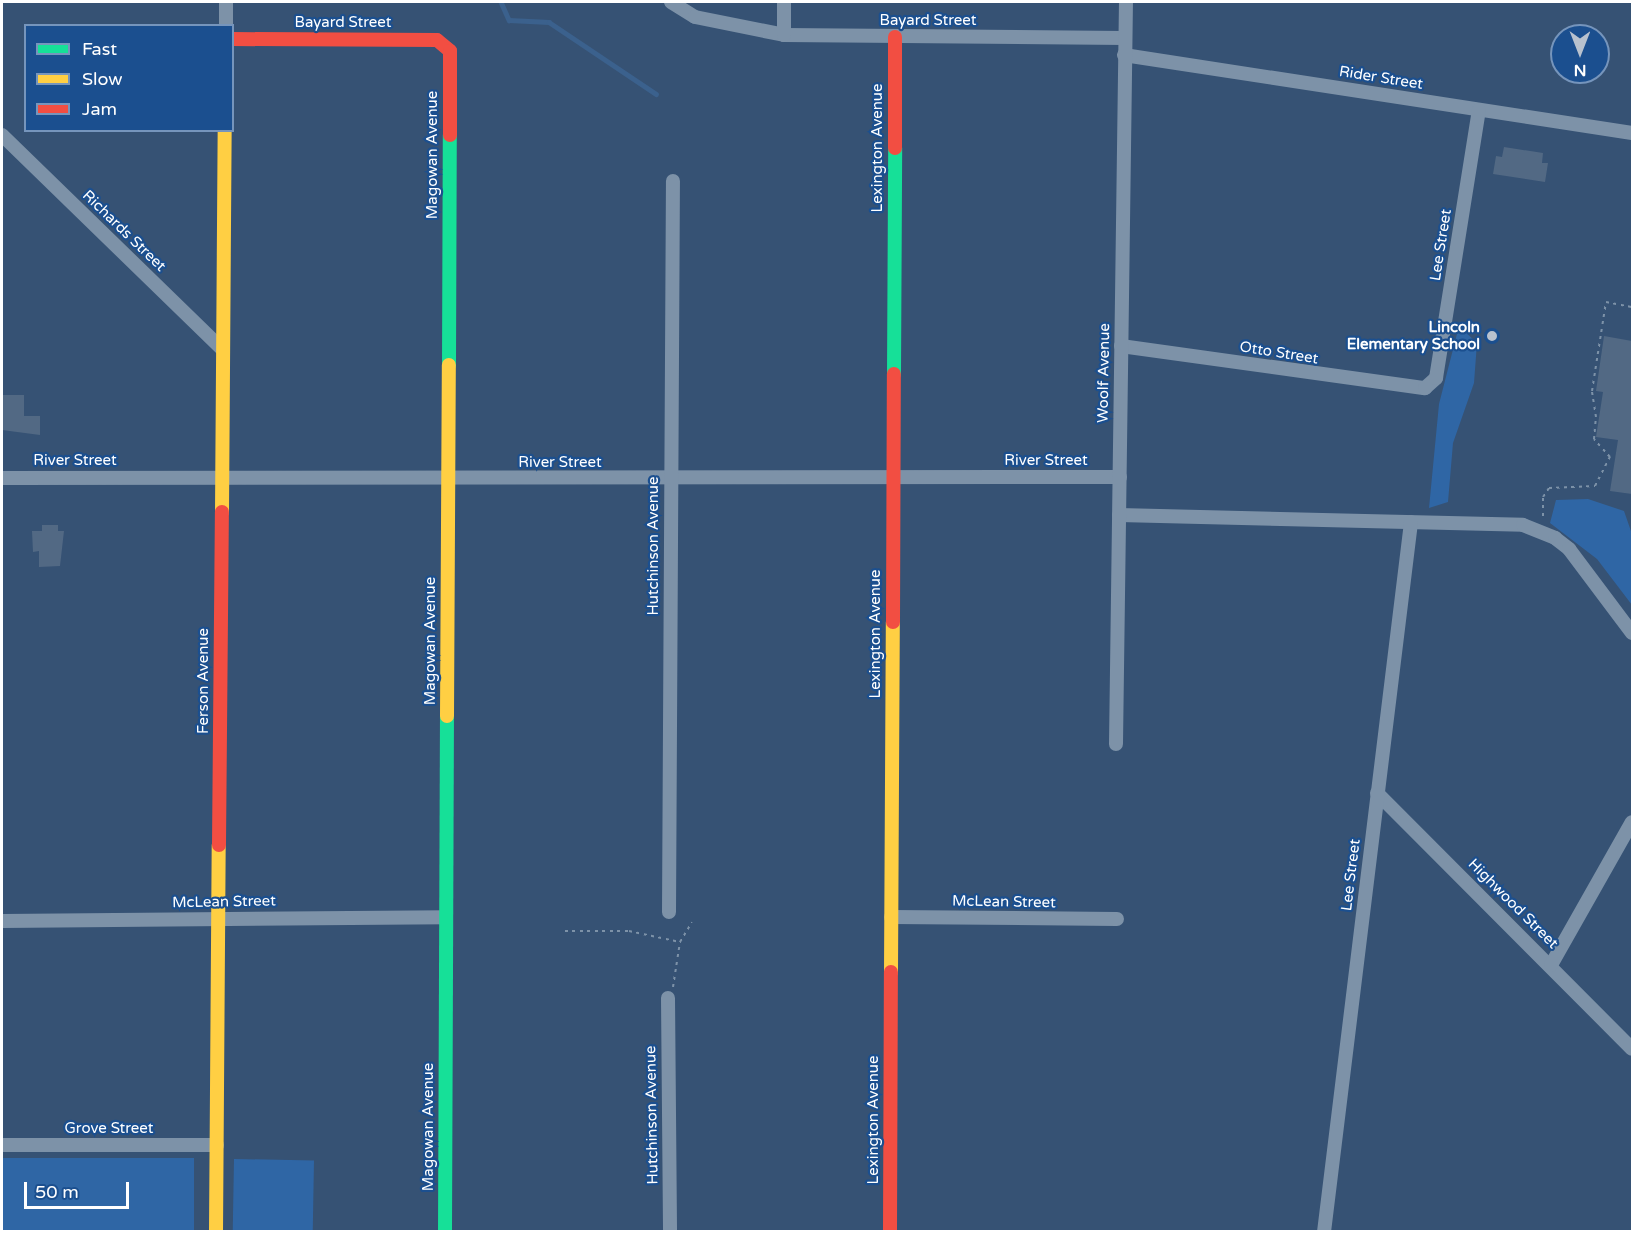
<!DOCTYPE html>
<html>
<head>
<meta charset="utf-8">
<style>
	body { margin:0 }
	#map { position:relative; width:1634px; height:1233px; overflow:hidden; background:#365274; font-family:"Varela Round",sans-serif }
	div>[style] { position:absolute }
	.green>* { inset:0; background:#2f66a5; transform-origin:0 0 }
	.stream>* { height:4.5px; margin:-2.25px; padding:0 2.25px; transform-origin:2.25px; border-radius:2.25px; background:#3b618d }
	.building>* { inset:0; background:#526984 }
	.path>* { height:2px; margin-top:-1px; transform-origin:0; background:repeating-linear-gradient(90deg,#7d92a8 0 3px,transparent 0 7.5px) }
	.street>* { height:14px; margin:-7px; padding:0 7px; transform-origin:7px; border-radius:7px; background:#7d92a8 }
	.fast>* { height:14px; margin:-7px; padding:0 7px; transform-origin:7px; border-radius:7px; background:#16e098 }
	.slow>* { height:14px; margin:-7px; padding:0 7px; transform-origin:7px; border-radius:7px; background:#ffcf43 }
	.jam>* { height:14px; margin:-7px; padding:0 7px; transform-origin:7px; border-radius:7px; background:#f24e42 }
	.dots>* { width:16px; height:16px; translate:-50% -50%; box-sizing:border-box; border:3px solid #1b4f8f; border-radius:50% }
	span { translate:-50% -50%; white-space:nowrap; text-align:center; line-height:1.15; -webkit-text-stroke:4.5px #1b4f8f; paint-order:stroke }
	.street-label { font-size:15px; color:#fff }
	.poi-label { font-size:15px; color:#fff; font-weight:700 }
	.right { translate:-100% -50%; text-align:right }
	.frame { position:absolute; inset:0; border:3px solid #fff; pointer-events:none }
	.legend { position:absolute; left:24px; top:24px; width:210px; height:108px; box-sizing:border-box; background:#1b4f8f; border:2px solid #7695bc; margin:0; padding:8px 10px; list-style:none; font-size:18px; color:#fff }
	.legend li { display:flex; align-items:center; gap:12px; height:30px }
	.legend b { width:30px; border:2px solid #7695bc }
	.north { position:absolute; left:1550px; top:24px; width:60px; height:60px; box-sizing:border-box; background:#1b4f8f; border:2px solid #7695bc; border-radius:50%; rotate:180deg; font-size:16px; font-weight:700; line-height:24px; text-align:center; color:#fff }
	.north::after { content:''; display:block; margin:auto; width:21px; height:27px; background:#b9c2ce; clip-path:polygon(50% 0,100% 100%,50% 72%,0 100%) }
	.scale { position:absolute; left:24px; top:1182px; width:105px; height:27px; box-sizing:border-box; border:3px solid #fff; border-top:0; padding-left:8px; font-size:18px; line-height:21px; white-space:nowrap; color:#fff; -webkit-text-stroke:4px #1b4f8f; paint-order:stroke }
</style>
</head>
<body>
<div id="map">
	<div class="green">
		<i style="clip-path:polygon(1459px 326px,1477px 343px,1474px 383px,1453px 443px,1448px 502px,1429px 508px,1439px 404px)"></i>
		<i style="clip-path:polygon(1588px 499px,1624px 511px,1632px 534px,1632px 605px,1597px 559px,1550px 523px,1556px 500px)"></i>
		<i style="left:2px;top:1158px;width:192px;height:73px"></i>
		<i style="left:234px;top:1159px;width:80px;height:72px;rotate:1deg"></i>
	</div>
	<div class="stream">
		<i style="left:501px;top:2px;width:20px;rotate:66deg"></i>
		<i style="left:509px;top:20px;width:40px;rotate:2.9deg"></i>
		<i style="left:549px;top:22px;width:129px;rotate:33.9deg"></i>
	</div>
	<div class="building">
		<i style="clip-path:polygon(1504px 147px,1543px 153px,1542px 163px,1548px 163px,1545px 182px,1493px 174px,1496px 156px,1502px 157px)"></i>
		<i style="clip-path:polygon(1604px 336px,1632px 341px,1632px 494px,1610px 491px,1618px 440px,1596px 437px,1603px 392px,1596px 391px)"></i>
		<i style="clip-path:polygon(2px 395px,24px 395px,24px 416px,40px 416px,40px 435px,2px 430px)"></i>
		<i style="clip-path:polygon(42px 525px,58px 525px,58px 531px,64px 531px,60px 566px,39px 567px,39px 551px,33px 552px,32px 531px,42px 531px)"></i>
	</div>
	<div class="path">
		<i style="left:1543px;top:516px;width:19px;rotate:-90deg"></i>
		<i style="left:1543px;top:497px;width:11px;rotate:-56deg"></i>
		<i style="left:1549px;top:488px;width:46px;rotate:-2.5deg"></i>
		<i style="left:1595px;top:486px;width:33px;rotate:-63deg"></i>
		<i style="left:1610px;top:457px;width:24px;rotate:-132deg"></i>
		<i style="left:1594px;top:439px;width:22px;rotate:-85deg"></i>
		<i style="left:1596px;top:417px;width:26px;rotate:-99deg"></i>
		<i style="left:1592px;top:391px;width:90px;rotate:-81.1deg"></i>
		<i style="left:1606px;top:302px;width:26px;rotate:11deg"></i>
		<i style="left:565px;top:931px;width:64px"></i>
		<i style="left:629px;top:931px;width:52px;rotate:12.2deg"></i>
		<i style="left:673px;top:987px;width:46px;rotate:-81.2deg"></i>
		<i style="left:680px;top:942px;width:23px;rotate:-59deg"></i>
	</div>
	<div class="street">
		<i style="left:671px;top:2px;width:28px;rotate:32deg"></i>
		<i style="left:695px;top:17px;width:91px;rotate:11.4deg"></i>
		<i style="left:784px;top:35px;width:341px;rotate:0.5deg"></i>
		<i style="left:226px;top:26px;width:24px;rotate:-90deg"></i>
		<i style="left:784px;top:35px;width:33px;rotate:-90deg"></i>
		<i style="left:1124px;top:55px;width:514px;rotate:8.73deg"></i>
		<i style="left:2px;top:135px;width:308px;rotate:44.2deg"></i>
		<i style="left:1121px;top:346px;width:307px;rotate:7.9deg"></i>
		<i style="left:1425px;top:388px;width:15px;rotate:-42deg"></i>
		<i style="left:1436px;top:378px;width:271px;rotate:-80.9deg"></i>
		<i style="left:2px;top:478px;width:1118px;rotate:-0.05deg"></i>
		<i style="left:1119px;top:515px;width:404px;rotate:1.4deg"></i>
		<i style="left:1523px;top:525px;width:35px;rotate:22deg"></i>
		<i style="left:1555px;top:538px;width:18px;rotate:38deg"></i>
		<i style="left:1569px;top:549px;width:105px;rotate:53.1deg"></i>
		<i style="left:1116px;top:744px;width:742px;rotate:-89.23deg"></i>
		<i style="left:1377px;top:793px;width:361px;rotate:45.1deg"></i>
		<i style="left:669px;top:912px;width:731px;rotate:-89.69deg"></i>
		<i style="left:891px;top:917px;width:226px;rotate:0.5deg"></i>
		<i style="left:2px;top:921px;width:444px;rotate:-0.5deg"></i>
		<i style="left:1551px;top:965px;width:164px;rotate:-60.5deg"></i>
		<i style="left:668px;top:998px;width:234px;rotate:89.5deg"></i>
		<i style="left:2px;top:1145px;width:215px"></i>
		<i style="left:1324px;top:1232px;width:715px;rotate:-83.01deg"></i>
	</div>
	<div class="fast">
		<i style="left:449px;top:365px;width:230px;rotate:-89.8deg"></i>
		<i style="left:894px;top:374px;width:226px;rotate:-89.7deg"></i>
		<i style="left:445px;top:1232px;width:516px;rotate:-89.78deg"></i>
	</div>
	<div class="slow">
		<i style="left:222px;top:512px;width:382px;rotate:-89.6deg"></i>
		<i style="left:447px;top:716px;width:351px;rotate:-89.7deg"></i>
		<i style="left:891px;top:972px;width:350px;rotate:-89.7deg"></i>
		<i style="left:216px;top:1232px;width:387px;rotate:-89.6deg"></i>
	</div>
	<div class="jam">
		<i style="left:232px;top:39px;width:205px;rotate:0.3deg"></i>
		<i style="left:437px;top:40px;width:17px;rotate:40deg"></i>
		<i style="left:450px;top:51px;width:84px;rotate:90deg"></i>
		<i style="left:895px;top:148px;width:111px;rotate:-90deg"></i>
		<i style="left:893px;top:622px;width:248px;rotate:-89.8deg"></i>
		<i style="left:219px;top:845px;width:333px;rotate:-89.5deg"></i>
		<i style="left:890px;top:1232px;width:260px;rotate:-89.8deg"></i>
	</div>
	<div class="dots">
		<i style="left:1492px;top:336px;background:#b9c2ce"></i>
	</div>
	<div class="street-label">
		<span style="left:928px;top:21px">Bayard Street</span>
		<span style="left:343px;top:23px">Bayard Street</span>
		<span style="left:1381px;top:78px;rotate:9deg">Rider Street</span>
		<span style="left:878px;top:148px;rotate:-90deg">Lexington Avenue</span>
		<span style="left:433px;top:155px;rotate:-90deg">Magowan Avenue</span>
		<span style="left:124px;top:231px;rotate:44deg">Richards Street</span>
		<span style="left:1441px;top:245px;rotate:-81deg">Lee Street</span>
		<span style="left:1279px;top:353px;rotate:9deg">Otto Street</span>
		<span style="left:1104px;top:373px;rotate:-89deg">Woolf Avenue</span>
		<span style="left:75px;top:461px">River Street</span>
		<span style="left:1046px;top:461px">River Street</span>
		<span style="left:560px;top:463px">River Street</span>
		<span style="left:654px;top:546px;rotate:-90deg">Hutchinson Avenue</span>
		<span style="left:876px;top:634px;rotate:-90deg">Lexington Avenue</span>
		<span style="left:431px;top:641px;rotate:-90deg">Magowan Avenue</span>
		<span style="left:204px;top:681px;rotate:-90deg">Ferson Avenue</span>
		<span style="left:1351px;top:875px;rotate:-83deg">Lee Street</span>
		<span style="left:224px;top:902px;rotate:-1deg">McLean Street</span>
		<span style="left:1004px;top:902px;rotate:1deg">McLean Street</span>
		<span style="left:1513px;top:904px;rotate:45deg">Highwood Street</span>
		<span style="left:652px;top:1115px;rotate:-91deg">Hutchinson Avenue</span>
		<span style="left:874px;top:1120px;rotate:-90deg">Lexington Avenue</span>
		<span style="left:429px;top:1127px;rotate:-90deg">Magowan Avenue</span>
		<span style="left:109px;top:1129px">Grove Street</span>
	</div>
	<div class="poi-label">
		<span class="right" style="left:1480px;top:336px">Lincoln<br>Elementary School</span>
	</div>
	<div class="frame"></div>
	<ul class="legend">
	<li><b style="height:8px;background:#16e098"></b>Fast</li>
	<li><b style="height:8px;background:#ffcf43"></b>Slow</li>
	<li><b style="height:8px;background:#f24e42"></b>Jam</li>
	</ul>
	<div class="north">N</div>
	<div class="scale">50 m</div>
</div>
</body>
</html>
